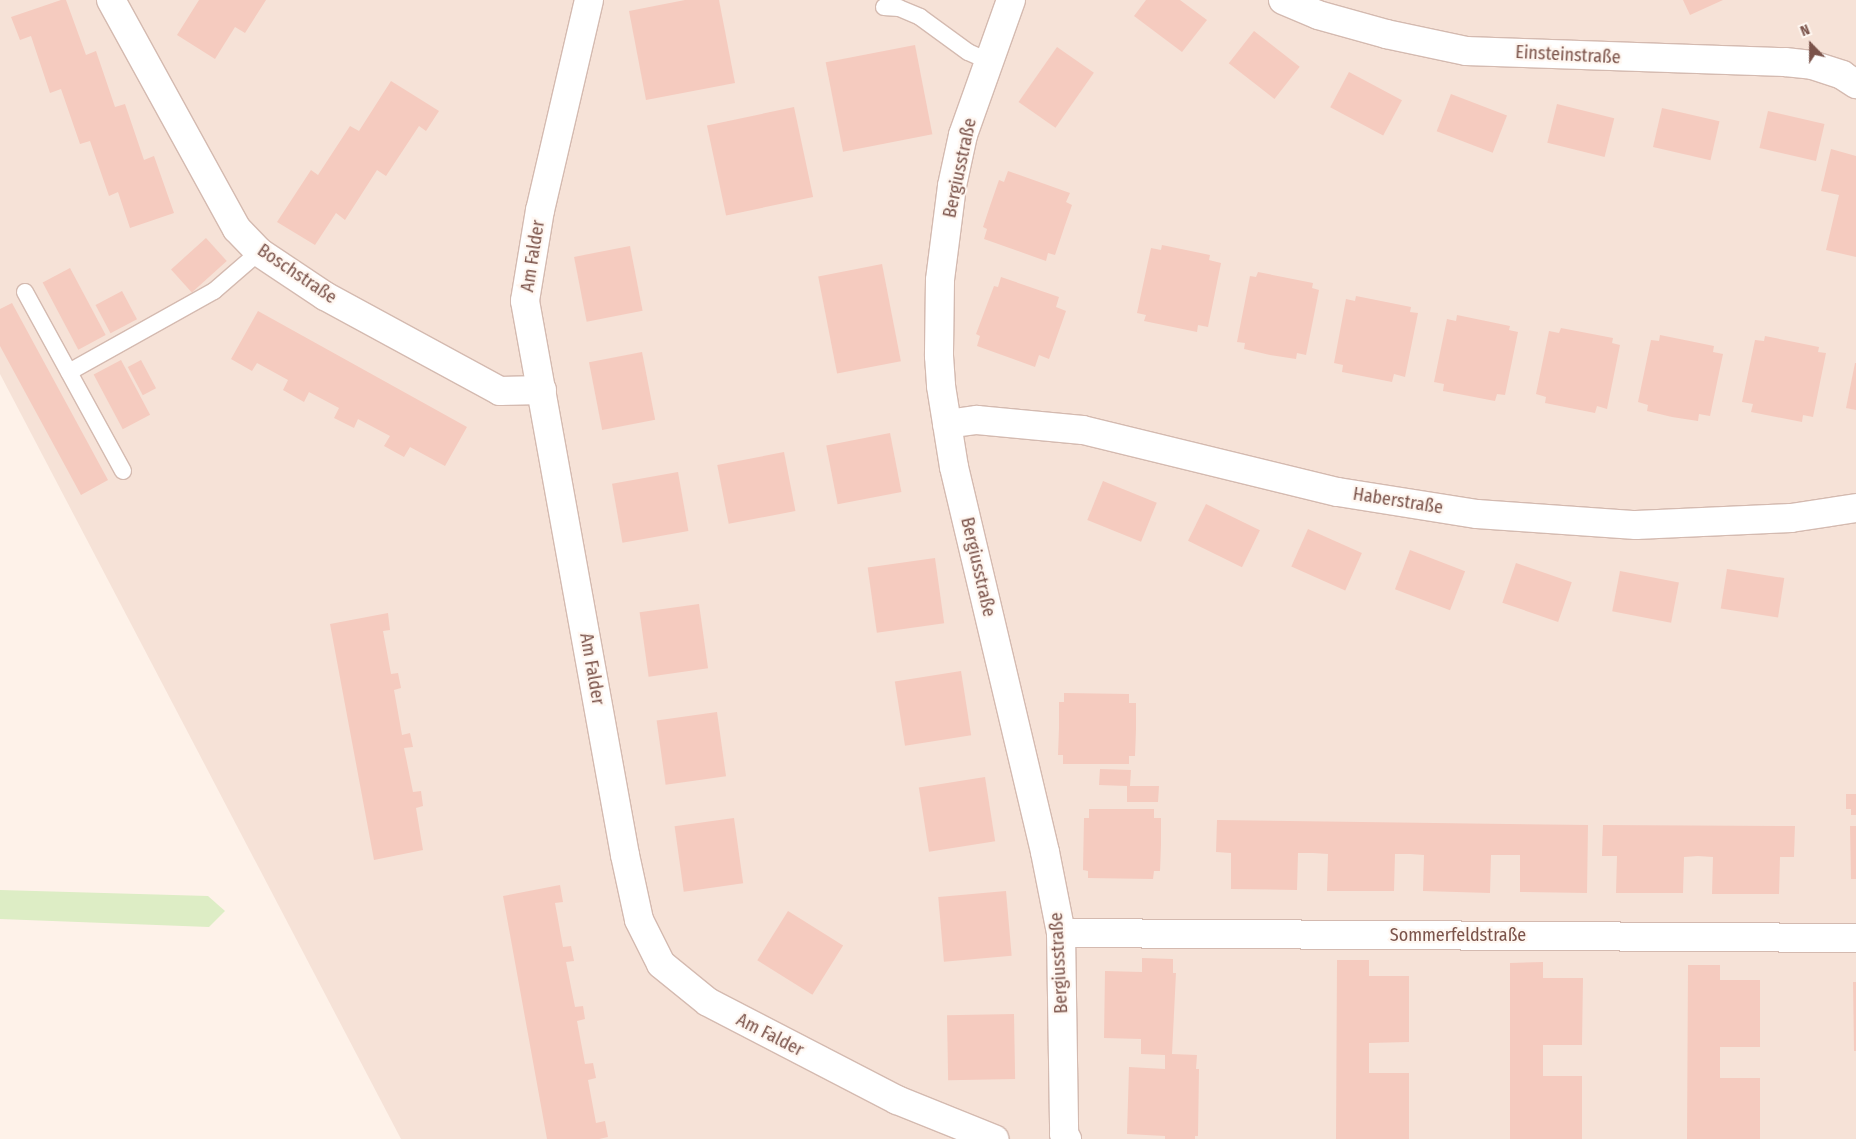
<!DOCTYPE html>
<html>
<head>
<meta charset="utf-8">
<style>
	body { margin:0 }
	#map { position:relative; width:1856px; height:1139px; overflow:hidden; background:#fef2e9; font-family:"Fira Sans Condensed",sans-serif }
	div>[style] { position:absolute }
	.residential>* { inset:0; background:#f6e2d7 }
	.green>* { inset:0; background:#ddedc5 }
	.building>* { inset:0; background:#f5cbbf; transform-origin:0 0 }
	.roads { filter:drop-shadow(1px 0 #d4bab0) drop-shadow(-1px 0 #d4bab0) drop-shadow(0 1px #d4bab0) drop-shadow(0 -1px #d4bab0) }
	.lane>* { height:16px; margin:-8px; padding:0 8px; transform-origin:8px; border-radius:8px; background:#fff }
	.street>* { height:28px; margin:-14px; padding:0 14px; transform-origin:14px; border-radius:14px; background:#fff }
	span { translate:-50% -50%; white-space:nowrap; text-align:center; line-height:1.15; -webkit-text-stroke:4.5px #fff7f1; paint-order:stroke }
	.street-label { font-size:18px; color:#7b534a }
	.north { position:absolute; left:1786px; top:20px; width:50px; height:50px; -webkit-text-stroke:4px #fff7f1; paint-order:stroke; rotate:338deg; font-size:14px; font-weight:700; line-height:20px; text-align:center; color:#7b534a }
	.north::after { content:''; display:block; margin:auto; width:18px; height:22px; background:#7b534a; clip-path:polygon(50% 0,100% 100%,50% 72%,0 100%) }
</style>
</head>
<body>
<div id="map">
	<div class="residential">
		<i style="clip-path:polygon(0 0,1856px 0,1856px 1139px,401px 1139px,0 374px)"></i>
	</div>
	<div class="green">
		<i style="clip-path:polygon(0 890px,208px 896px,225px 911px,209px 927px,0 919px)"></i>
	</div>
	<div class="building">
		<i style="clip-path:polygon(61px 0,66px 0,86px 55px,96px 51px,115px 107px,125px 104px,144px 160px,154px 156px,174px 213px,130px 228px,118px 192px,109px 196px,90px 141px,80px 144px,61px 89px,50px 93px,31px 36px,20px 40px,11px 17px)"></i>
		<i style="clip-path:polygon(199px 0,266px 0,245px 33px,235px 27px,215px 59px,177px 35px)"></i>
		<i style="clip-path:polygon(685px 0,719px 0,735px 83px,646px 100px,629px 11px)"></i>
		<i style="clip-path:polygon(1146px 0,1180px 0,1207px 20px,1182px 52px,1134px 16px)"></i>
		<i style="clip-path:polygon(1683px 0,1723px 0,1690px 15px)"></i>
		<i style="left:1254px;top:31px;width:58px;height:41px;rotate:38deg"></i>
		<i style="left:915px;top:45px;width:91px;height:91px;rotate:79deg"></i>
		<i style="left:1057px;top:47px;width:45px;height:67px;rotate:35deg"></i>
		<i style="left:1349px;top:72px;width:60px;height:40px;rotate:28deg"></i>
		<i style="clip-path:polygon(391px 81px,439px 111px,426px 131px,419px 126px,386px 176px,377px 170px,345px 220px,336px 213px,315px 245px,277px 222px,311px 170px,318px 175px,350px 126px,359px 131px)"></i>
		<i style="left:1451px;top:94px;width:60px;height:40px;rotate:21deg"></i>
		<i style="left:1557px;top:104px;width:59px;height:40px;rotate:14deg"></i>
		<i style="left:794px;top:107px;width:92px;height:89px;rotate:78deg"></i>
		<i style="left:1662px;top:108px;width:59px;height:40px;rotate:13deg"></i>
		<i style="left:1768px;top:111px;width:58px;height:38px;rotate:13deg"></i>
		<i style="clip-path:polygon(1831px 149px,1856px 156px,1856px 257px,1826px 250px,1839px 195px,1821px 191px)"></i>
		<i style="clip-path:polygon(1008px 171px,1070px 193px,1066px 202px,1072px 205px,1064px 228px,1055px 255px,1048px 253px,1046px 261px,984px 239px,987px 229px,983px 227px,991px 203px,999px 180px,1004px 182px)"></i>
		<i style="left:206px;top:238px;width:31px;height:47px;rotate:48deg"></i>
		<i style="clip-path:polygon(1162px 245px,1210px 255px,1209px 260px,1221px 263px,1208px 327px,1198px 325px,1197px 332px,1144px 321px,1146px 315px,1137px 313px,1151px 248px,1161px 250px)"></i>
		<i style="left:630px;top:246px;width:66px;height:57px;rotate:79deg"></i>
		<i style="left:882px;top:264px;width:99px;height:65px;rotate:79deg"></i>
		<i style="left:70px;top:268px;width:76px;height:31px;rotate:62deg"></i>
		<i style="clip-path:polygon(1258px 272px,1313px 283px,1312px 288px,1319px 290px,1306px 355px,1297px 353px,1296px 359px,1270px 355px,1244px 349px,1245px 343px,1237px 342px,1250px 276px,1256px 277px)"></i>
		<i style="clip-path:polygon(1001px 277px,1059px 297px,1056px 307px,1066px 311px,1049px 359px,1039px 355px,1035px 367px,977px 346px,980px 336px,976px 334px,994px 286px,998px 287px)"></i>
		<i style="left:122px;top:291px;width:32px;height:30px;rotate:62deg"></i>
		<i style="clip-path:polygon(1356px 296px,1411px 307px,1410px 312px,1418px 313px,1405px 377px,1394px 374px,1392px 382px,1342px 372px,1343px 365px,1334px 363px,1346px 299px,1355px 301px)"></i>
		<i style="clip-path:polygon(12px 303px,108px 480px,81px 495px,0 346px,0 309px)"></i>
		<i style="clip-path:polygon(258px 311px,467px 427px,445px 466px,410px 447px,404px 457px,384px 446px,390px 436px,358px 419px,354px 428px,334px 418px,339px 408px,309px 392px,304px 402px,283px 390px,288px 380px,257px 363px,252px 371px,231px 359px)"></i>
		<i style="clip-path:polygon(1457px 315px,1510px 326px,1509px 330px,1518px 332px,1505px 395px,1497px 394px,1495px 401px,1443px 391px,1444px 384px,1434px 382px,1447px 319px,1456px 321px)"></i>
		<i style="clip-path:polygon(1561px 328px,1613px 338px,1612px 343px,1620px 345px,1607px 409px,1597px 406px,1595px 413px,1545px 403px,1546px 397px,1536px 394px,1549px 331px,1559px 333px)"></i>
		<i style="clip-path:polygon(1660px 335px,1714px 346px,1713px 352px,1723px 354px,1710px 416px,1699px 414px,1698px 421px,1672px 417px,1647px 411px,1648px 405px,1638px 402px,1651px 340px,1659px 341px)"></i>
		<i style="clip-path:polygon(1765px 336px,1819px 347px,1818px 352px,1826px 353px,1813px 417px,1803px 415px,1802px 422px,1751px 412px,1753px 404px,1742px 402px,1755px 340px,1764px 341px)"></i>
		<i style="left:642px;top:352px;width:69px;height:54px;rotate:79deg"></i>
		<i style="left:121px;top:360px;width:62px;height:31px;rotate:62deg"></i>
		<i style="left:141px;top:360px;width:32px;height:15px;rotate:62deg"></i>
		<i style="clip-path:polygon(1855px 363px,1856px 363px,1856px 410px,1846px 408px)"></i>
		<i style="left:890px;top:433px;width:60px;height:65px;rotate:79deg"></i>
		<i style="left:784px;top:452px;width:60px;height:68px;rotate:79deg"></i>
		<i style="left:678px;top:472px;width:60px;height:67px;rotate:80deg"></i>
		<i style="left:1103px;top:481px;width:58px;height:42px;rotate:22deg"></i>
		<i style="left:1206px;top:504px;width:60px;height:41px;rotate:26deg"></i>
		<i style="left:1308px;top:529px;width:59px;height:41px;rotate:24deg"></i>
		<i style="left:1410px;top:550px;width:59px;height:42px;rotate:21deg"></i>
		<i style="left:935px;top:558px;width:66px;height:68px;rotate:82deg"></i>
		<i style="left:1516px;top:563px;width:59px;height:42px;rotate:19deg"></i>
		<i style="left:1727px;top:569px;width:58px;height:40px;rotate:9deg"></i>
		<i style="left:1620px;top:571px;width:60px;height:41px;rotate:11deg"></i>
		<i style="left:699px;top:604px;width:65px;height:60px;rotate:82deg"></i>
		<i style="clip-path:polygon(388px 613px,390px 630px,383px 631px,391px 674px,398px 673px,401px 688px,394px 690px,402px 735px,410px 733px,413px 747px,404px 748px,413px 792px,421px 791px,423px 806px,416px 808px,423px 850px,374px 860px,330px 624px)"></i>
		<i style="left:961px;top:671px;width:65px;height:67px;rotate:81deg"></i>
		<i style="clip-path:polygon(1064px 693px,1129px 694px,1129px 703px,1136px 703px,1136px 729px,1135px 756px,1129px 756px,1129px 764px,1063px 764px,1063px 755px,1058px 755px,1059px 728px,1059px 702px,1064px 702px)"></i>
		<i style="left:717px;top:712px;width:65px;height:61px;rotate:82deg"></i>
		<i style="clip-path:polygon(1100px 769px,1131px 770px,1130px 786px,1159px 786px,1158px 802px,1127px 802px,1127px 786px,1099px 785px)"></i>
		<i style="left:985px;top:777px;width:65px;height:67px;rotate:81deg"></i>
		<i style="clip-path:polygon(1846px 794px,1856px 794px,1856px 815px,1851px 815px,1851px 809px,1846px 809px)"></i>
		<i style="clip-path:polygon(1089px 809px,1154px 809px,1154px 818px,1161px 818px,1161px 845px,1160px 871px,1154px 871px,1153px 879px,1088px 878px,1088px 871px,1083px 870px,1084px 818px,1089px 818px)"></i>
		<i style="left:734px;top:818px;width:66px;height:60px;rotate:82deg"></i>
		<i style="clip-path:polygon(1217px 820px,1588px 825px,1587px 893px,1520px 892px,1520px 855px,1491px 855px,1490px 893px,1423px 891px,1424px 855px,1410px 854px,1395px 854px,1394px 891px,1327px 891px,1328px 854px,1313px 853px,1298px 853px,1297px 890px,1231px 889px,1231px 853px,1216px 852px)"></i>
		<i style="clip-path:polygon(1603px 825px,1795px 826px,1794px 857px,1780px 857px,1779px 894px,1712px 894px,1713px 857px,1698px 856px,1684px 857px,1683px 893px,1616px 893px,1617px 856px,1602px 856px)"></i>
		<i style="clip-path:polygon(1850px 826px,1856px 826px,1856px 879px,1851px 879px)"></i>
		<i style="clip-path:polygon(560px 885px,563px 902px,555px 903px,563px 947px,571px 946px,574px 961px,566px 962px,575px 1007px,583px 1006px,585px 1019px,577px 1021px,585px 1064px,593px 1063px,596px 1078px,588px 1080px,596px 1123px,605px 1121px,608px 1137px,599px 1139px,547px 1139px,503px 896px)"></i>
		<i style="left:1006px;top:891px;width:65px;height:68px;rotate:85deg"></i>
		<i style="left:788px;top:911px;width:65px;height:58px;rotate:32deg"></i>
		<i style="clip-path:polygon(1142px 958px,1173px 959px,1173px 973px,1176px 973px,1172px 1054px,1197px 1055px,1196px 1069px,1199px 1069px,1198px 1136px,1195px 1136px,1195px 1139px,1165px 1139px,1165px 1136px,1127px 1134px,1129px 1067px,1165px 1069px,1165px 1055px,1141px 1054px,1141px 1039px,1104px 1038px,1105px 971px,1142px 972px)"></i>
		<i style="clip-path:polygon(1337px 960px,1369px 960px,1369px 976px,1409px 976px,1409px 1042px,1369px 1043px,1369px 1073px,1409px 1073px,1409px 1139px,1336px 1139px)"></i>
		<i style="clip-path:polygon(1543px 962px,1543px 978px,1583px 978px,1582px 1045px,1543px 1045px,1543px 1076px,1582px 1076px,1582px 1139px,1510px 1139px,1510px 963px)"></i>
		<i style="clip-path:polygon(1688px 965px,1720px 965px,1720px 980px,1760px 980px,1760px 1047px,1720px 1047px,1720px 1078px,1760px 1078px,1760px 1139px,1687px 1139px)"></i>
		<i style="clip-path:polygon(1853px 982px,1856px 982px,1856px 1051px,1854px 1051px)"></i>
		<i style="left:1014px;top:1014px;width:65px;height:67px;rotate:89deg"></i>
	</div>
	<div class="roads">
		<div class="lane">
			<i style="left:884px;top:7px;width:15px;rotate:4deg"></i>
			<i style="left:899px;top:8px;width:23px;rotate:23deg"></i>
			<i style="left:920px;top:17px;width:59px;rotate:36.1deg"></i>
			<i style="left:968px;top:52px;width:24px;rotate:24deg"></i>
			<i style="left:25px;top:292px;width:204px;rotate:61.3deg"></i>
			<i style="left:69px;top:372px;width:166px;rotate:-29.2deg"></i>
			<i style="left:214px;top:291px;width:60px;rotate:-40.9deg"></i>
		</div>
		<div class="street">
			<i style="left:111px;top:0;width:261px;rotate:61.2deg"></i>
			<i style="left:237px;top:229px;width:32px;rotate:46deg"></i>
			<i style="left:259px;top:252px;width:79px;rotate:33.7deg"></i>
			<i style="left:325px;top:296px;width:199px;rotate:28.5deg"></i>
			<i style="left:500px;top:391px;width:42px;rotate:-1.4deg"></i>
			<i style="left:589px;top:0;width:216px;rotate:103.1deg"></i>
			<i style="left:540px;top:210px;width:92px;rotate:99.4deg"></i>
			<i style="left:525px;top:301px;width:563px;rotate:79.77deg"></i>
			<i style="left:625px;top:855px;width:66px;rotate:77.8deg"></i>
			<i style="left:639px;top:920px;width:49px;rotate:63.4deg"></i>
			<i style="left:661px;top:964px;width:60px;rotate:39deg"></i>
			<i style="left:708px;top:1002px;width:213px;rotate:27.4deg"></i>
			<i style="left:897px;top:1100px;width:105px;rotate:21.9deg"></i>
			<i style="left:1011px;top:0;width:143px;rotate:109.6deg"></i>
			<i style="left:963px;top:135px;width:52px;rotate:102.2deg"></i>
			<i style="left:952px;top:186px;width:95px;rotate:97.3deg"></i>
			<i style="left:940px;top:280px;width:76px;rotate:90.8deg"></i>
			<i style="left:939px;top:356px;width:30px;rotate:86deg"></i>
			<i style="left:941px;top:386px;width:82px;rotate:80.9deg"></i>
			<i style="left:954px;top:467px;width:396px;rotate:76.7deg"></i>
			<i style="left:1045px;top:852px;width:83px;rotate:78.8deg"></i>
			<i style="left:1061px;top:933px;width:201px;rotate:89.1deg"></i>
			<i style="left:1064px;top:1134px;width:6px;rotate:59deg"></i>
			<i style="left:1283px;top:0;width:38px;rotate:23deg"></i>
			<i style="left:1318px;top:15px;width:71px;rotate:15.6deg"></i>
			<i style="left:1386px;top:34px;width:82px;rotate:12deg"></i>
			<i style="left:1466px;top:51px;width:319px;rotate:2deg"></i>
			<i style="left:1785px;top:62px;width:27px;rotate:6deg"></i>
			<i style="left:1812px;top:65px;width:32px;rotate:18deg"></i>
			<i style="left:1842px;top:75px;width:17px;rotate:33deg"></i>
			<i style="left:947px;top:424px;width:30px;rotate:-8deg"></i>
			<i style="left:977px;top:420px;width:106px;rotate:5.4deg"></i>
			<i style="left:1083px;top:430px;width:262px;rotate:13.7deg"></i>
			<i style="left:1338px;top:492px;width:141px;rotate:9deg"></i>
			<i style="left:1477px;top:514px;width:159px;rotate:4deg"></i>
			<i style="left:1636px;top:525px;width:155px;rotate:-2.6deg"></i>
			<i style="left:1791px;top:518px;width:66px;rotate:-8.7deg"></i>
			<i style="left:1061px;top:933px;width:795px;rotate:0.36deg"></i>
		</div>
	</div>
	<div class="street-label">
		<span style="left:1568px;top:55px;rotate:3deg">Einsteinstraße</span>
		<span style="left:960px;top:168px;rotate:-78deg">Bergiusstraße</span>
		<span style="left:533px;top:256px;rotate:-81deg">Am Falder</span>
		<span style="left:297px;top:274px;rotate:34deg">Boschstraße</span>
		<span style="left:1398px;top:501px;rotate:9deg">Haberstraße</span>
		<span style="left:978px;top:567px;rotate:77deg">Bergiusstraße</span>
		<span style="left:592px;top:669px;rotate:80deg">Am Falder</span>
		<span style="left:1458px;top:935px">Sommerfeldstraße</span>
		<span style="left:1059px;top:963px;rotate:-93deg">Bergiusstraße</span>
		<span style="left:770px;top:1035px;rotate:27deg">Am Falder</span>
	</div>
	<div class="north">N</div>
</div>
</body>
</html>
